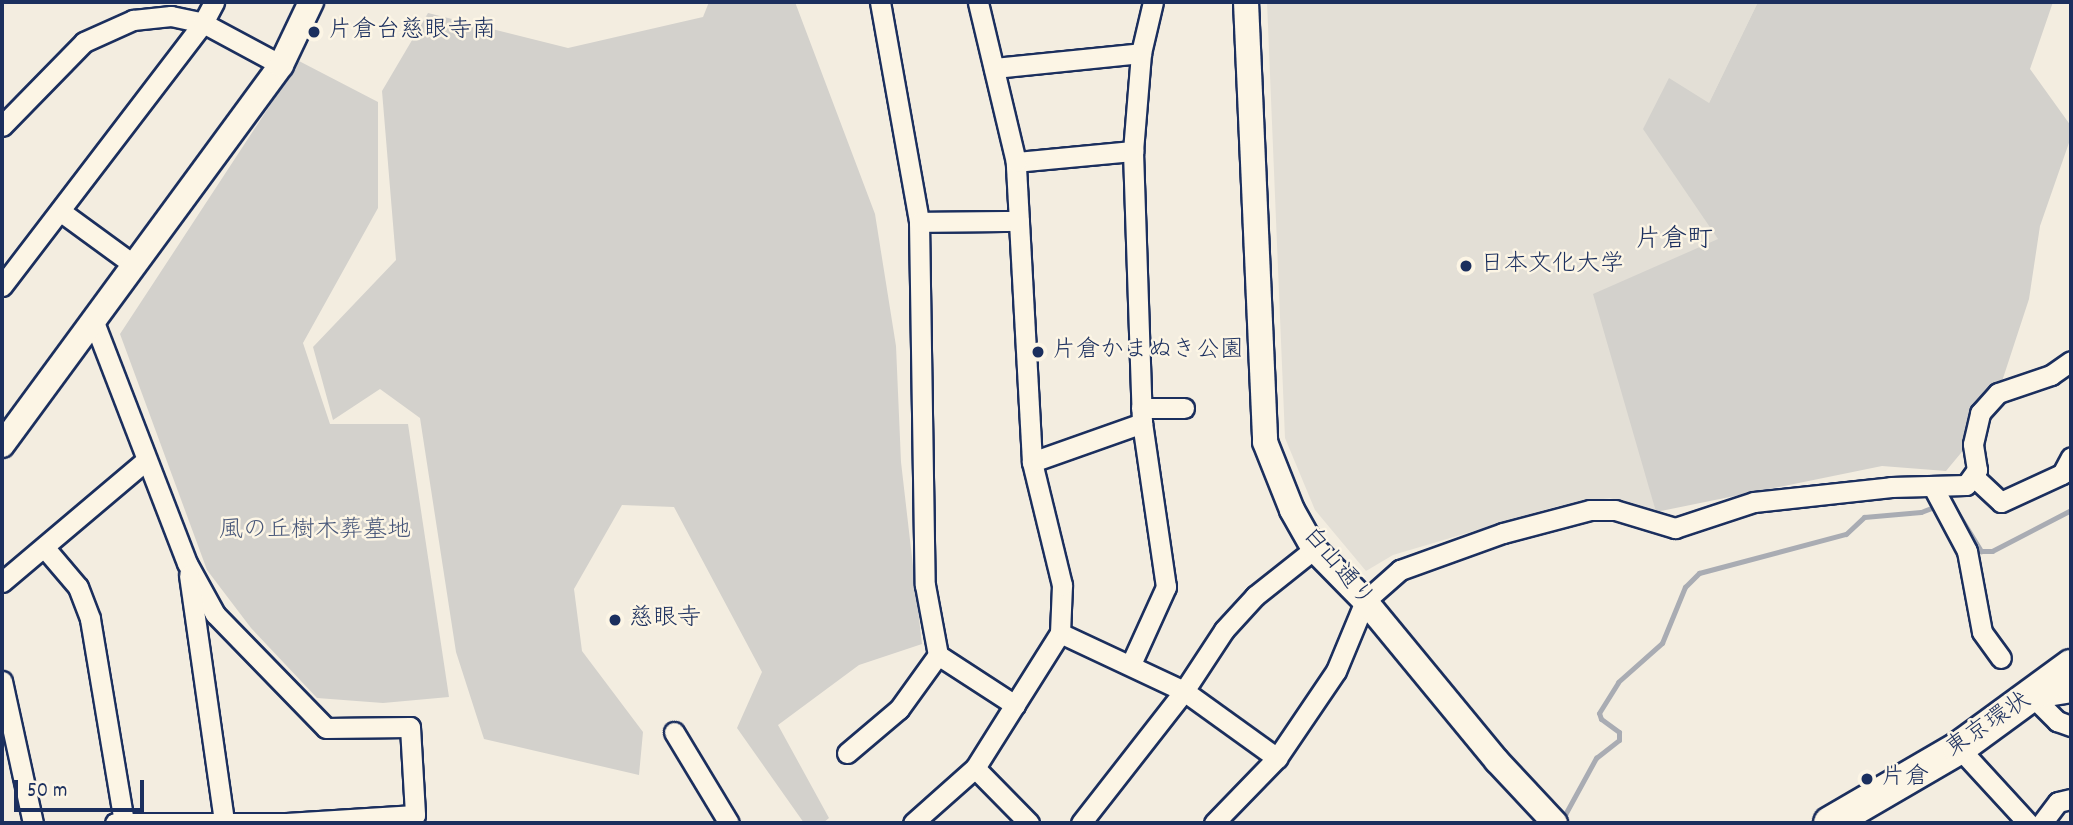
<!DOCTYPE html>
<html>
<head>
<meta charset="utf-8">
<style>
	body { margin:0 }
	#map { position:relative; width:2073px; height:825px; overflow:hidden; background:#f3ede0; font-family:Dekko,"Klee One",sans-serif }
	div>[style] { position:absolute }
	.built>* { inset:0; background:#e3dfd6 }
	.green>* { inset:0; background:#d3d1cc }
	.stream>* { height:5px; margin:-2.5px; padding:0 2.5px; transform-origin:2.5px; border-radius:2.5px; background:#a9acb3 }
	.roads { filter:drop-shadow(2px 0 #1b2f5e) drop-shadow(-2px 0 #1b2f5e) drop-shadow(0 2px #1b2f5e) drop-shadow(0 -2px #1b2f5e) }
	.minor>* { height:19px; margin:-9.5px; padding:0 9.5px; transform-origin:9.5px; border-radius:9.5px; background:#fcf5e5 }
	.tertiary>* { height:24px; margin:-12px; padding:0 12px; transform-origin:12px; border-radius:12px; background:#fcf5e5 }
	.trunk>* { height:32px; margin:-16px; padding:0 16px; transform-origin:16px; border-radius:16px; background:#fcf5e5 }
	.dots>* { width:19px; height:19px; translate:-50% -50%; box-sizing:border-box; border:4px solid #fcf5e5; border-radius:50% }
	span { translate:-50% -50%; white-space:nowrap; text-align:center; line-height:1.15; -webkit-text-stroke:5px #fcf5e5; paint-order:stroke }
	.poi-label { font-size:24px; color:#1b2f5e }
	.left { translate:0 -50%; text-align:left }
	.park-label { font-size:24px; color:#49587a }
	.street-label { font-size:24px; color:#1b2f5e }
	.neighbourhood-label { font-size:26px; color:#1b2f5e }
	.frame { position:absolute; inset:0; border:4px solid #1b2f5e; pointer-events:none }
	.scale { position:absolute; left:14px; top:780px; width:130px; height:32px; box-sizing:border-box; border:4px solid #1b2f5e; border-top:0; padding-left:9px; font-size:21px; line-height:24px; white-space:nowrap; color:#1b2f5e; -webkit-text-stroke:5px #fcf5e5; paint-order:stroke }
</style>
</head>
<body>
<div id="map">
	<div class="built">
		<i style="clip-path:polygon(1267px 2px,1758px 2px,1709px 103px,1718px 239px,1638px 440px,1656px 512px,1610px 498px,1558px 506px,1393px 555px,1366px 571px,1315px 510px,1285px 438px)"></i>
	</div>
	<div class="green">
		<i style="clip-path:polygon(709px 2px,795px 2px,875px 214px,896px 346px,901px 462px,922px 644px,859px 665px,778px 725px,829px 818px,823px 823px,804px 823px,737px 728px,762px 672px,674px 507px,622px 505px,574px 589px,582px 651px,643px 732px,639px 775px,484px 739px,456px 652px,420px 418px,380px 389px,333px 420px,313px 347px,396px 260px,382px 91px,428px 13px,568px 48px,703px 17px)"></i>
		<i style="clip-path:polygon(1758px 2px,2053px 2px,2030px 69px,2071px 126px,2071px 137px,2040px 226px,2029px 299px,1990px 418px,1946px 471px,1882px 466px,1656px 512px,1593px 294px,1718px 239px,1643px 129px,1669px 78px,1709px 103px)"></i>
		<i style="clip-path:polygon(299px 61px,378px 102px,378px 208px,303px 343px,330px 424px,408px 424px,449px 697px,383px 703px,317px 698px,251px 628px,207px 570px,120px 334px)"></i>
	</div>
	<div class="stream">
		<i style="left:1954px;top:507px;width:52px;rotate:58.5deg"></i>
		<i style="left:1981px;top:551px;width:11px"></i>
		<i style="left:1992px;top:551px;width:89px;rotate:-27.4deg"></i>
		<i style="left:1562px;top:820px;width:71px;rotate:-61.3deg"></i>
		<i style="left:1596px;top:758px;width:29px;rotate:-38deg"></i>
		<i style="left:1619px;top:740px;width:8px;rotate:-90deg"></i>
		<i style="left:1619px;top:732px;width:22px;rotate:-144deg"></i>
		<i style="left:1601px;top:719px;width:6px;rotate:-108deg"></i>
		<i style="left:1599px;top:713px;width:36px;rotate:-58deg"></i>
		<i style="left:1618px;top:682px;width:59px;rotate:-41.6deg"></i>
		<i style="left:1662px;top:643px;width:61px;rotate:-67.7deg"></i>
		<i style="left:1685px;top:587px;width:20px;rotate:-45deg"></i>
		<i style="left:1699px;top:573px;width:152px;rotate:-14.9deg"></i>
		<i style="left:1846px;top:534px;width:25px;rotate:-43deg"></i>
		<i style="left:1864px;top:517px;width:57px;rotate:-5deg"></i>
		<i style="left:1921px;top:512px;width:17px;rotate:-21deg"></i>
	</div>
	<div class="roads">
		<div class="minor">
			<i style="left:880px;top:2px;width:223px;rotate:79.9deg"></i>
			<i style="left:919px;top:222px;width:363px;rotate:89.1deg"></i>
			<i style="left:925px;top:585px;width:71px;rotate:79.5deg"></i>
			<i style="left:938px;top:655px;width:92px;rotate:33deg"></i>
			<i style="left:994px;top:68px;width:148px;rotate:-5.8deg"></i>
			<i style="left:2px;top:126px;width:117px;rotate:-45.7deg"></i>
			<i style="left:84px;top:42px;width:54px;rotate:-24.2deg"></i>
			<i style="left:133px;top:20px;width:38px;rotate:-6deg"></i>
			<i style="left:171px;top:16px;width:33px;rotate:12deg"></i>
			<i style="left:203px;top:23px;width:89px;rotate:28.3deg"></i>
			<i style="left:1016px;top:162px;width:118px;rotate:-5.4deg"></i>
			<i style="left:60px;top:211px;width:92px;rotate:36.1deg"></i>
			<i style="left:919px;top:222px;width:100px;rotate:-0.6deg"></i>
			<i style="left:2px;top:286px;width:331px;rotate:-52.6deg"></i>
			<i style="left:203px;top:23px;width:24px;rotate:-62deg"></i>
			<i style="left:94px;top:322px;width:258px;rotate:68.9deg"></i>
			<i style="left:187px;top:563px;width:58px;rotate:61.2deg"></i>
			<i style="left:215px;top:614px;width:159px;rotate:45.8deg"></i>
			<i style="left:326px;top:728px;width:84px;rotate:-0.7deg"></i>
			<i style="left:410px;top:727px;width:88px;rotate:86.7deg"></i>
			<i style="left:415px;top:815px;width:129px;rotate:176.5deg"></i>
			<i style="left:286px;top:823px;width:171px;rotate:180deg"></i>
			<i style="left:1141px;top:408px;width:43px"></i>
			<i style="left:1032px;top:462px;width:117px;rotate:-19.5deg"></i>
			<i style="left:1142px;top:423px;width:272px;rotate:-91.9deg"></i>
			<i style="left:1133px;top:151px;width:98px;rotate:-85.3deg"></i>
			<i style="left:1141px;top:53px;width:52px;rotate:-76.8deg"></i>
			<i style="left:1973px;top:476px;width:38px;rotate:43deg"></i>
			<i style="left:2001px;top:502px;width:67px;rotate:-24.7deg"></i>
			<i style="left:2062px;top:474px;width:19px;rotate:-62deg"></i>
			<i style="left:1933px;top:487px;width:72px;rotate:62deg"></i>
			<i style="left:1967px;top:551px;width:82px;rotate:79.5deg"></i>
			<i style="left:1982px;top:632px;width:32px;rotate:54deg"></i>
			<i style="left:44px;top:547px;width:52px;rotate:49.6deg"></i>
			<i style="left:78px;top:587px;width:34px;rotate:69deg"></i>
			<i style="left:90px;top:619px;width:206px;rotate:80.5deg"></i>
			<i style="left:189px;top:575px;width:247px;rotate:81.9deg"></i>
			<i style="left:2px;top:582px;width:187px;rotate:-40.2deg"></i>
			<i style="left:1060px;top:633px;width:137px;rotate:25.1deg"></i>
			<i style="left:1184px;top:691px;width:115px;rotate:35.8deg"></i>
			<i style="left:1131px;top:664px;width:85px;rotate:-65.6deg"></i>
			<i style="left:1166px;top:587px;width:166px;rotate:-98.3deg"></i>
			<i style="left:2px;top:681px;width:145px;rotate:77.7deg"></i>
			<i style="left:2034px;top:698px;width:33px;rotate:45deg"></i>
			<i style="left:2057px;top:721px;width:15px;rotate:20deg"></i>
			<i style="left:2034px;top:698px;width:37px;rotate:-9deg"></i>
			<i style="left:674px;top:732px;width:106px;rotate:58.9deg"></i>
			<i style="left:1959px;top:748px;width:102px;rotate:47.4deg"></i>
			<i style="left:847px;top:753px;width:68px;rotate:-40.2deg"></i>
			<i style="left:899px;top:709px;width:67px;rotate:-54.2deg"></i>
			<i style="left:975px;top:768px;width:77px;rotate:45.5deg"></i>
			<i style="left:913px;top:823px;width:83px;rotate:-41.6deg"></i>
			<i style="left:975px;top:768px;width:160px;rotate:-57.8deg"></i>
			<i style="left:1060px;top:633px;width:48px;rotate:-87.6deg"></i>
			<i style="left:1062px;top:585px;width:127px;rotate:-103.7deg"></i>
			<i style="left:1032px;top:462px;width:300px;rotate:-93.1deg"></i>
			<i style="left:1016px;top:162px;width:164px;rotate:-103.4deg"></i>
			<i style="left:1081px;top:823px;width:167px;rotate:-52deg"></i>
			<i style="left:1184px;top:691px;width:73px;rotate:-56.7deg"></i>
			<i style="left:1224px;top:630px;width:46px;rotate:-47.6deg"></i>
			<i style="left:1255px;top:596px;width:75px;rotate:-38.5deg"></i>
			<i style="left:1214px;top:823px;width:91px;rotate:-45.9deg"></i>
			<i style="left:1277px;top:758px;width:105px;rotate:-55.9deg"></i>
			<i style="left:1336px;top:671px;width:76px;rotate:-67.5deg"></i>
			<i style="left:1365px;top:601px;width:47px;rotate:-41.5deg"></i>
			<i style="left:1400px;top:570px;width:109px;rotate:-19.8deg"></i>
			<i style="left:1503px;top:533px;width:90px;rotate:-14.8deg"></i>
			<i style="left:1590px;top:510px;width:25px"></i>
			<i style="left:1615px;top:510px;width:63px;rotate:16.7deg"></i>
			<i style="left:1675px;top:528px;width:83px;rotate:-18.2deg"></i>
			<i style="left:1754px;top:502px;width:138px;rotate:-6.2deg"></i>
			<i style="left:1891px;top:487px;width:75px;rotate:-1.5deg"></i>
			<i style="left:1966px;top:485px;width:19px;rotate:-54deg"></i>
			<i style="left:1977px;top:470px;width:26px;rotate:-99deg"></i>
			<i style="left:1973px;top:444px;width:32px;rotate:-77deg"></i>
			<i style="left:1980px;top:413px;width:27px;rotate:-48deg"></i>
			<i style="left:1998px;top:393px;width:56px;rotate:-18.8deg"></i>
			<i style="left:2051px;top:375px;width:24px;rotate:-35deg"></i>
			<i style="left:2042px;top:823px;width:26px;rotate:-53deg"></i>
			<i style="left:2058px;top:802px;width:13px;rotate:-13deg"></i>
		</div>
		<div class="tertiary">
			<i style="left:1246px;top:2px;width:440px;rotate:87.5deg"></i>
			<i style="left:1265px;top:442px;width:73px;rotate:68.3deg"></i>
			<i style="left:1292px;top:510px;width:45px;rotate:60.6deg"></i>
			<i style="left:1314px;top:549px;width:73px;rotate:45.6deg"></i>
			<i style="left:1365px;top:601px;width:207px;rotate:50.5deg"></i>
			<i style="left:1497px;top:761px;width:85px;rotate:46.9deg"></i>
			<i style="left:2px;top:445px;width:471px;rotate:-53.7deg"></i>
			<i style="left:281px;top:65px;width:70px;rotate:-64.5deg"></i>
		</div>
		<div class="trunk">
			<i style="left:1830px;top:823px;width:149px;rotate:-30.2deg"></i>
			<i style="left:1959px;top:748px;width:139px;rotate:-36.2deg"></i>
		</div>
	</div>
	<div class="dots">
		<i style="left:314px;top:32px;background:#1b2f5e"></i>
		<i style="left:1466px;top:266px;background:#1b2f5e"></i>
		<i style="left:1038px;top:352px;background:#1b2f5e"></i>
		<i style="left:615px;top:620px;background:#1b2f5e"></i>
		<i style="left:1867px;top:779px;background:#1b2f5e"></i>
	</div>
	<div class="poi-label">
		<span class="left" style="left:328px;top:32px">片倉台慈眼寺南</span>
		<span class="left" style="left:1480px;top:266px">日本文化大学</span>
		<span class="left" style="left:1052px;top:352px">片倉かまぬき公園</span>
		<span class="left" style="left:629px;top:620px">慈眼寺</span>
		<span class="left" style="left:1881px;top:779px">片倉</span>
	</div>
	<div class="park-label">
		<span style="left:315px;top:532px">風の丘樹木葬墓地</span>
	</div>
	<div class="street-label">
		<span style="left:1337px;top:568px;rotate:50deg">白山通り</span>
		<span style="left:1989px;top:726px;rotate:-34deg">東京環状</span>
	</div>
	<div class="neighbourhood-label">
		<span style="left:1674px;top:241px">片倉町</span>
	</div>
	<div class="frame"></div>
	<div class="scale">50 m</div>
</div>
</body>
</html>
